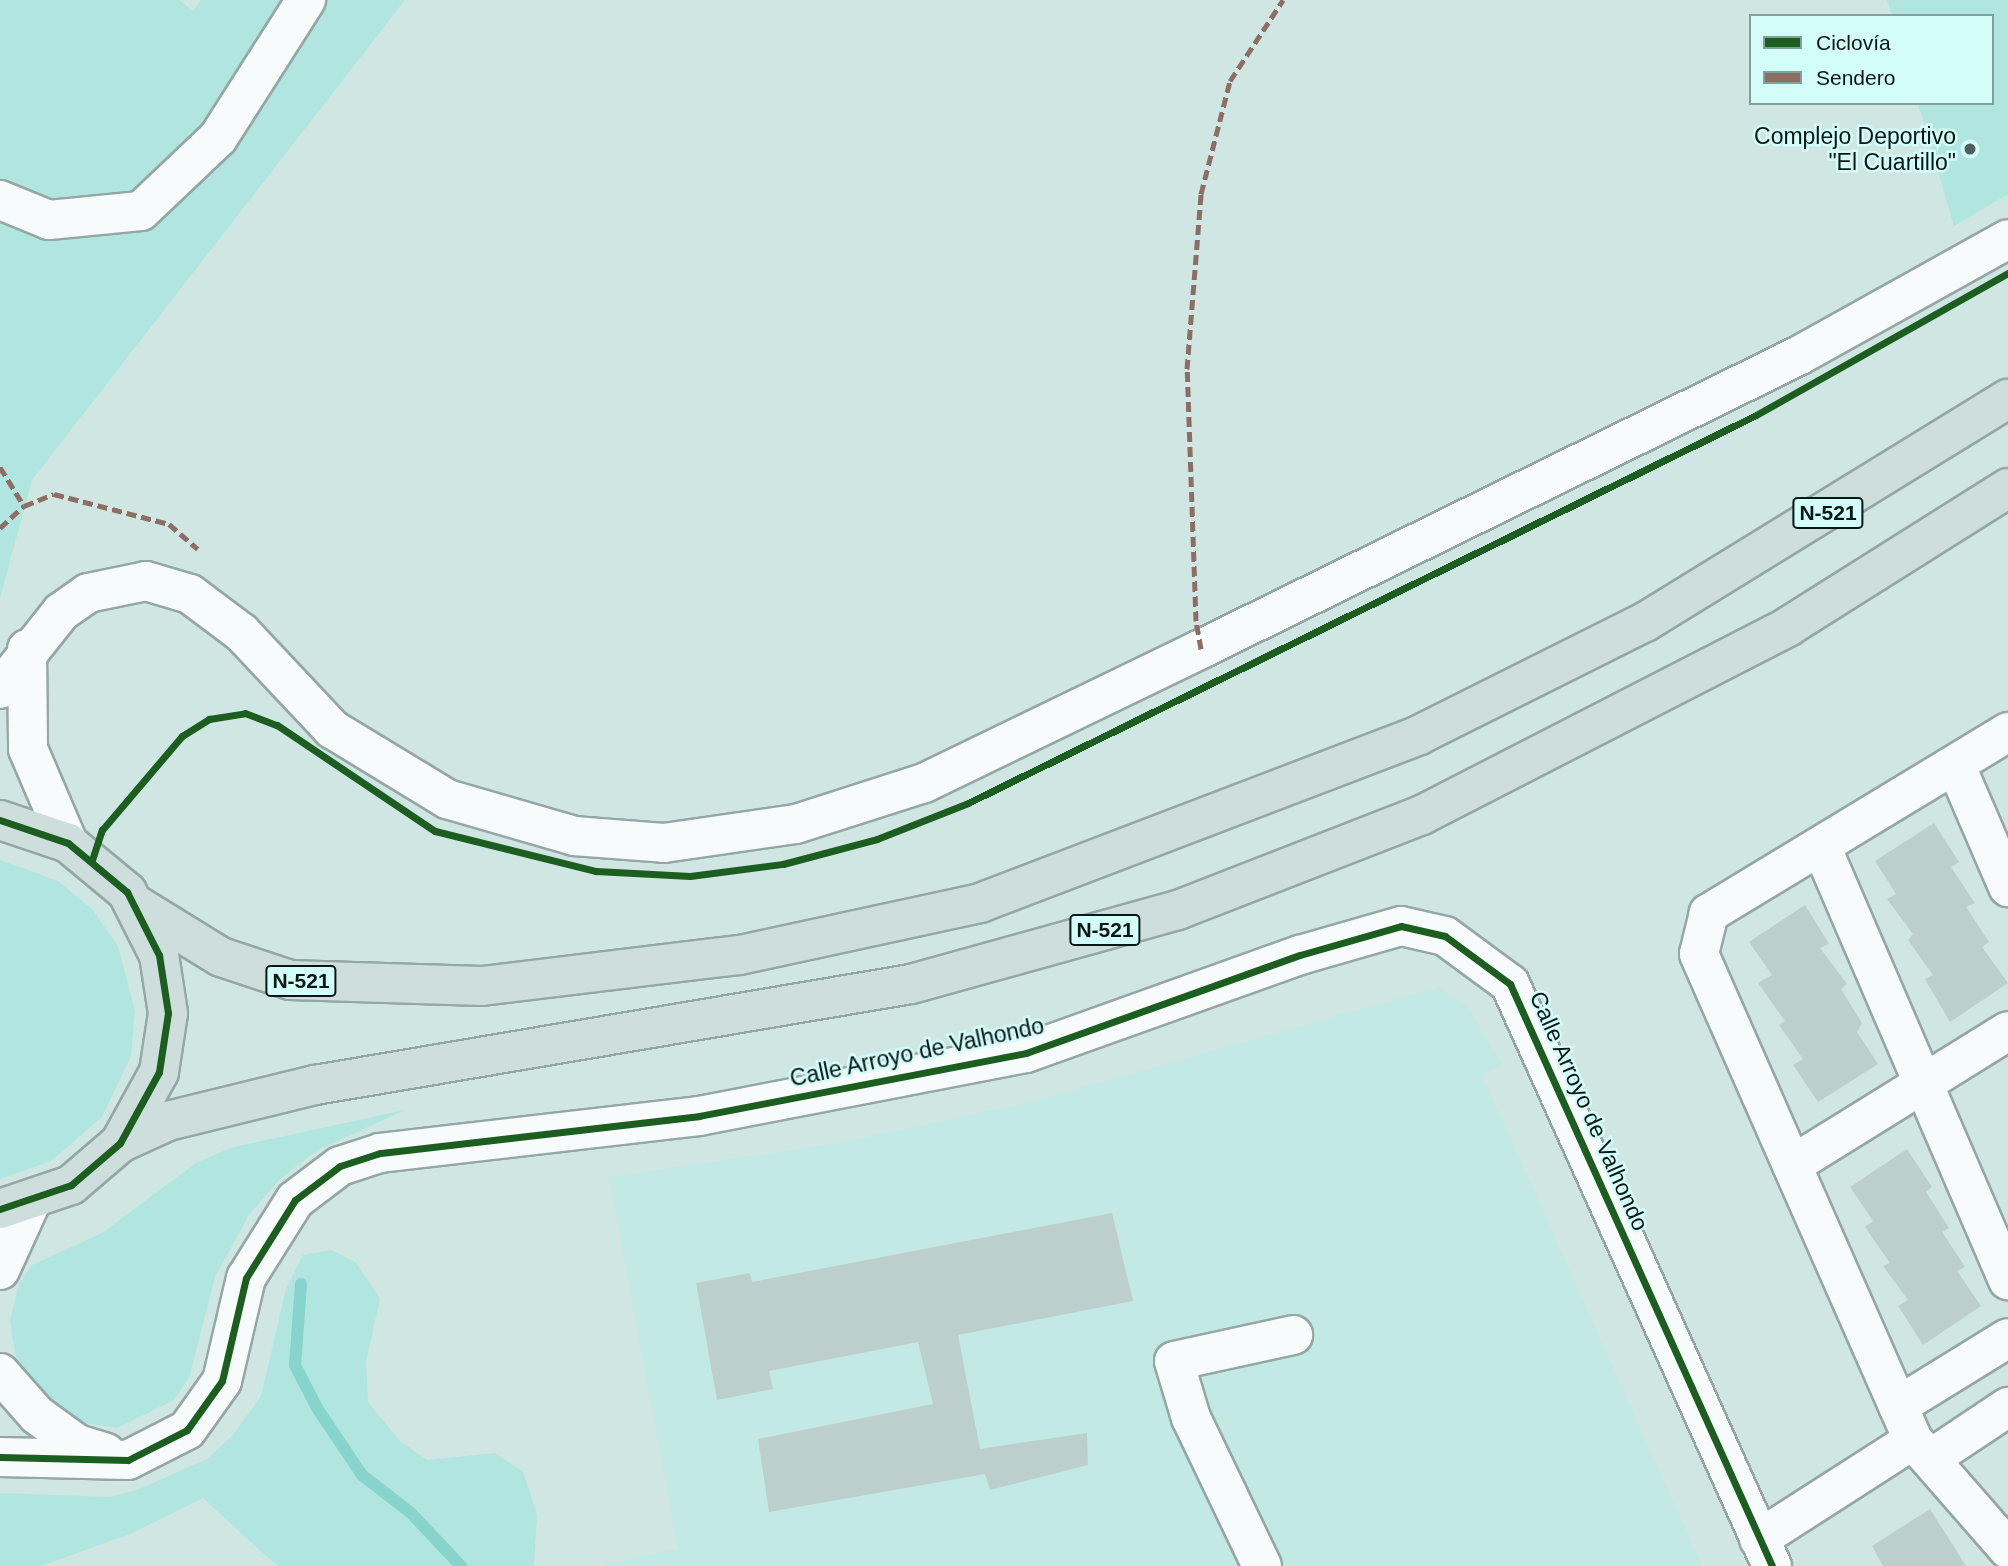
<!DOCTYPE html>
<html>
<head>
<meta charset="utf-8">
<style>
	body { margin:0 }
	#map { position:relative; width:2008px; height:1566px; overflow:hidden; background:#cfe6e3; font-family:Helvetica,sans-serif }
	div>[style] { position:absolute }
	.built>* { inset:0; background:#c2e9e4 }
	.green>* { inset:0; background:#b1e5e0 }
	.stream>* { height:12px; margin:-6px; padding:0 6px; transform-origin:6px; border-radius:6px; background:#87d4cd }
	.building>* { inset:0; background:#bccfcc }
	.roads { filter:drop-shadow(2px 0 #95a7a5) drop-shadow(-2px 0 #95a7a5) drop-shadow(0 2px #95a7a5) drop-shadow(0 -2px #95a7a5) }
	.minor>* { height:38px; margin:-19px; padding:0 19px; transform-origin:19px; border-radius:19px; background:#f8fbfb }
	.highway>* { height:38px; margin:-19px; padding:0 19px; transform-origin:19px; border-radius:19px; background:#cddedd }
	.quiet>* { height:5px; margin-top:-2.5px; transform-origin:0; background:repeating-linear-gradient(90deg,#8d6e63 0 10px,transparent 0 15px) }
	.cycleway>* { height:7px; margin:-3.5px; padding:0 3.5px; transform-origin:3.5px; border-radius:3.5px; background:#1b5e20 }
	.dots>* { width:19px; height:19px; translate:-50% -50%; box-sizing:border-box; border:4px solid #d3fdf8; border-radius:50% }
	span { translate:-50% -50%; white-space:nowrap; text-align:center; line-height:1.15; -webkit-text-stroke:5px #d3fdf8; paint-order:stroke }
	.shield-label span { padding:2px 5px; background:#d3fdf8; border:2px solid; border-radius:5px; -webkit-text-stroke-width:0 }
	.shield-label { font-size:21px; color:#081716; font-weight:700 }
	.poi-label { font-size:23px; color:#081716 }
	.right { translate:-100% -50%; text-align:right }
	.street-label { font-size:23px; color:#081716 }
	.legend { position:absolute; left:1749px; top:14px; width:245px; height:91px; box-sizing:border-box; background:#d3fdf8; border:2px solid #82a19e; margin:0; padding:9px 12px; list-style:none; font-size:21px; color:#081716 }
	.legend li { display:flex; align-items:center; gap:14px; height:35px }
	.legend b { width:35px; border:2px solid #82a19e }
</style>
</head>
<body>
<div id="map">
	<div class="built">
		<i style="clip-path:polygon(1440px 987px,1466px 1005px,1502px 1065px,1482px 1075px,1702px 1566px,601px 1566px,678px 1549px,609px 1177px,840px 1143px,1035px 1101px)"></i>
	</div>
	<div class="green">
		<i style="clip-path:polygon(0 0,179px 0,193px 11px,201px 0,290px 0,213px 117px,153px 181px,110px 202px,58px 203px,0 183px)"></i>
		<i style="clip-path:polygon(321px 0,405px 0,32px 480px,0 598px,0 213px,154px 216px)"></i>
		<i style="clip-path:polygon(1887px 0,2008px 0,2008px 194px,1954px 226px,1918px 103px,1992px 103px,1992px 16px,1892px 16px)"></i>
		<i style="clip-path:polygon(0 860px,58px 881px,92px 909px,118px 946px,135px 1011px,131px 1056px,102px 1117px,51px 1161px,0 1179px)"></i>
		<i style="clip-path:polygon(405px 1110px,316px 1151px,278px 1181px,249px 1215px,215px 1277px,189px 1378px,174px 1400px,117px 1428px,83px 1423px,55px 1409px,18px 1371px,10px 1320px,19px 1284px,32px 1265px,102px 1233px,196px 1163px,230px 1148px)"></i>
		<i style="clip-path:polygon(332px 1250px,355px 1262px,380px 1298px,366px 1362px,368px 1402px,400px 1441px,427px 1460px,495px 1453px,523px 1472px,537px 1515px,534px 1566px,277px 1566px,203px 1498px,130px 1534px,41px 1566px,0 1566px,0 1493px,110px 1497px,137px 1490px,207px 1459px,233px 1435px,261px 1396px,286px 1289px,303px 1255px)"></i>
	</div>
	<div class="stream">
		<i style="left:301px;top:1284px;width:81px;rotate:94.2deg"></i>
		<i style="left:295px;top:1365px;width:48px;rotate:62.9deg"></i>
		<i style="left:317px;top:1408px;width:81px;rotate:56.1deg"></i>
		<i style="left:362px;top:1475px;width:62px;rotate:37.8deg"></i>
		<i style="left:411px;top:1513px;width:73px;rotate:46.7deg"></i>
	</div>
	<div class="building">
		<i style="clip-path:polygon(1934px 823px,1959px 862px,1951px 867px,1975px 903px,1966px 907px,1989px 942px,1982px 947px,2008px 983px,1950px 1022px,1925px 979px,1933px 975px,1908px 940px,1913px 934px,1887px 899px,1896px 894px,1875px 861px)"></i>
		<i style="clip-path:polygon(1805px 905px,1829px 944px,1820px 948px,1847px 984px,1841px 989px,1862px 1023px,1857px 1032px,1878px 1064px,1818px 1102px,1793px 1065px,1803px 1059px,1779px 1025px,1785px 1021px,1758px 983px,1772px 975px,1749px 942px)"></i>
		<i style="clip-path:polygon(1907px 1149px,1932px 1187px,1926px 1192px,1949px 1228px,1942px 1232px,1965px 1267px,1957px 1271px,1981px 1306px,1923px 1345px,1898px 1306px,1908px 1300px,1883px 1266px,1890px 1263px,1865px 1227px,1873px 1221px,1850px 1187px)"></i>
		<i style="clip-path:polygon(1112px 1213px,1133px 1301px,958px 1335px,980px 1449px,1087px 1433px,1088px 1465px,990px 1490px,985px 1474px,769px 1512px,758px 1439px,933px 1404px,918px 1342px,769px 1371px,773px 1389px,717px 1400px,696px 1283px,750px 1273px,752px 1282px)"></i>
		<i style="clip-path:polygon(1930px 1509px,1966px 1566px,1883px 1566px,1872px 1546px)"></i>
	</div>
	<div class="roads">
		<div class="minor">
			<i style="left:0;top:200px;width:53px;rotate:22.2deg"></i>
			<i style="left:49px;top:220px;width:92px;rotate:-5.6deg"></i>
			<i style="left:141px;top:211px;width:106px;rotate:-43.5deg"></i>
			<i style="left:218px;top:138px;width:164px;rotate:-57.5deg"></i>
			<i style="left:27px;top:649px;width:100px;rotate:89.4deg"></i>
			<i style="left:28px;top:749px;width:102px;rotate:66.9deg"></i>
			<i style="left:0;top:689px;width:98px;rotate:-51.6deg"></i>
			<i style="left:61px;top:612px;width:33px;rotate:-35deg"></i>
			<i style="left:88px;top:593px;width:59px;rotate:-11.7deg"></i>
			<i style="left:146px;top:581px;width:46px;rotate:16.5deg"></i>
			<i style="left:190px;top:594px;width:65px;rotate:36.9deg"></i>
			<i style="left:242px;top:633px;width:132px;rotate:46.8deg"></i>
			<i style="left:332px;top:729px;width:135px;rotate:31.3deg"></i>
			<i style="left:447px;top:799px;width:132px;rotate:16.2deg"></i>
			<i style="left:574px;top:836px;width:90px;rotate:4.4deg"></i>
			<i style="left:664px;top:843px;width:133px;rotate:-8.2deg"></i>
			<i style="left:796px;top:824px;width:134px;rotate:-17.8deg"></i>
			<i style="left:924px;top:783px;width:308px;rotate:-25.8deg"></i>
			<i style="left:1201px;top:649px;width:665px;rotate:-26.14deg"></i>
			<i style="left:1798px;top:356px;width:240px;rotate:-29.1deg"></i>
			<i style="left:2008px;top:732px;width:350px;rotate:148.8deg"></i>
			<i style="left:1709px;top:913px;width:42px;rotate:103.7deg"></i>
			<i style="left:1699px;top:954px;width:531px;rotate:66.23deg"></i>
			<i style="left:1913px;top:1440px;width:145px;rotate:48.9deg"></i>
			<i style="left:1956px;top:766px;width:132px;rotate:66.7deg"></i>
			<i style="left:1821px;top:846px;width:473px;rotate:66.7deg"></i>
			<i style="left:1792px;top:1165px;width:254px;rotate:-31.8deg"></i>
			<i style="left:0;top:1270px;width:75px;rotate:-65.5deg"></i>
			<i style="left:0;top:1373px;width:56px;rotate:48.6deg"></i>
			<i style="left:37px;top:1415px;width:49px;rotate:35.9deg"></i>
			<i style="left:77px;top:1444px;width:30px;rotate:17deg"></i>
			<i style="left:1898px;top:1406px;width:129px;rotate:-31.7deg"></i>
			<i style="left:0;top:1457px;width:128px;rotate:1.3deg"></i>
			<i style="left:128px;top:1460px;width:66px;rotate:-27deg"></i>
			<i style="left:187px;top:1430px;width:60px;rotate:-54.5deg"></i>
			<i style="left:222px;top:1381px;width:106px;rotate:-76.9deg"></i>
			<i style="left:246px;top:1278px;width:92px;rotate:-57.9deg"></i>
			<i style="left:295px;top:1200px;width:56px;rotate:-37.1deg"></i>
			<i style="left:340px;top:1166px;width:42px;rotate:-18deg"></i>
			<i style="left:380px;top:1153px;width:321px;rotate:-6.6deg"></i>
			<i style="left:699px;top:1116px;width:333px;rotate:-10.9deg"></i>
			<i style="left:1026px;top:1053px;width:291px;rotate:-19.7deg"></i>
			<i style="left:1300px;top:955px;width:105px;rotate:-16deg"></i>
			<i style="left:1401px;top:926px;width:45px;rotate:12.8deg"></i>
			<i style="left:1445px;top:936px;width:81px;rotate:36.4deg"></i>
			<i style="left:1510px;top:984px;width:638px;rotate:65.76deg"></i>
			<i style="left:1930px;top:1459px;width:94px;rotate:-33.7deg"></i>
			<i style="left:1759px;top:1539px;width:183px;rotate:-32.7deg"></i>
			<i style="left:1262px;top:1566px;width:164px;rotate:-115.6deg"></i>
			<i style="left:1191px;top:1418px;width:59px;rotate:-106.6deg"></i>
			<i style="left:1174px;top:1361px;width:122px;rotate:-12.3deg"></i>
		</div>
		<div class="highway">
			<i style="left:0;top:820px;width:72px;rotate:18.7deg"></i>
			<i style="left:68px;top:843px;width:77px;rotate:39.7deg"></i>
			<i style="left:127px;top:892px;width:71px;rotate:63.1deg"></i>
			<i style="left:159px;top:955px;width:59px;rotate:81.2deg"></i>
			<i style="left:168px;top:1013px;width:60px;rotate:98.7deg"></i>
			<i style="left:159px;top:1072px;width:81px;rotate:118.8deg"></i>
			<i style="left:120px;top:1143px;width:65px;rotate:139.4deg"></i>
			<i style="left:71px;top:1185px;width:75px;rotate:161.3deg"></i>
			<i style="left:138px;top:906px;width:97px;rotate:31.6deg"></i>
			<i style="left:221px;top:957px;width:73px;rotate:18.4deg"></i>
			<i style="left:290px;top:980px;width:192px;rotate:1.8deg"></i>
			<i style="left:482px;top:986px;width:260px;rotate:-6.9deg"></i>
			<i style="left:740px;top:955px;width:246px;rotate:-12.2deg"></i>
			<i style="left:980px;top:903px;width:470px;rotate:-20.9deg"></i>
			<i style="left:1419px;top:735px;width:253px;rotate:-26.6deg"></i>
			<i style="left:1645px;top:622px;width:426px;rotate:-31.6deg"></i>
			<i style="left:120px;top:1143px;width:53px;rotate:-24.6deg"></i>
			<i style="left:168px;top:1121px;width:151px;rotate:-13.8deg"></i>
			<i style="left:315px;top:1085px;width:604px;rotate:-9.62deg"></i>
			<i style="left:911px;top:984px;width:277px;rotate:-15.5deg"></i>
			<i style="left:1178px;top:910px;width:262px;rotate:-21.3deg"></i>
			<i style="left:1422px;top:815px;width:413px;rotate:-27.2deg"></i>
			<i style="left:1789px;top:626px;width:259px;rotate:-32.2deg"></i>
		</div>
	</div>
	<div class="quiet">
		<i style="left:0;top:467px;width:46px;rotate:58.4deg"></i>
		<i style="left:0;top:528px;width:33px;rotate:-43deg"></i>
		<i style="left:24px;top:506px;width:32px;rotate:-22deg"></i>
		<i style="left:54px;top:494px;width:119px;rotate:14.6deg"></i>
		<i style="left:169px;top:524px;width:38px;rotate:41deg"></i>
		<i style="left:1201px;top:649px;width:28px;rotate:-100deg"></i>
		<i style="left:1196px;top:621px;width:252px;rotate:-92deg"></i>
		<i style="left:1187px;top:369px;width:176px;rotate:-85.4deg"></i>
		<i style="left:1201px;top:194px;width:117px;rotate:-75.6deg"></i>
		<i style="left:1230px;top:81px;width:97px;rotate:-56.8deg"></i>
	</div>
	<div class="cycleway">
		<i style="left:0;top:820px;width:72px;rotate:18.7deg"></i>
		<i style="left:68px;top:843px;width:77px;rotate:39.7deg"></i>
		<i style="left:127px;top:892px;width:71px;rotate:63.1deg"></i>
		<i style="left:159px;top:955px;width:59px;rotate:81.2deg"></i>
		<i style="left:168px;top:1013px;width:60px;rotate:98.7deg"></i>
		<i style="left:159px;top:1072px;width:81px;rotate:118.8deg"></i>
		<i style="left:120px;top:1143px;width:65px;rotate:139.4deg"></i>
		<i style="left:71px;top:1185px;width:75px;rotate:161.3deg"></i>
		<i style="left:92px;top:860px;width:32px;rotate:-72deg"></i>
		<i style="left:102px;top:830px;width:123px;rotate:-49.6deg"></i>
		<i style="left:182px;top:736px;width:32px;rotate:-32deg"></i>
		<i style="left:209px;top:719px;width:36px;rotate:-9deg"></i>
		<i style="left:245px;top:713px;width:34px;rotate:21deg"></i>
		<i style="left:277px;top:725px;width:190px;rotate:33.9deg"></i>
		<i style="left:435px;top:831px;width:166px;rotate:14deg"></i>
		<i style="left:596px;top:871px;width:94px;rotate:3deg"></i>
		<i style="left:690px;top:876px;width:94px;rotate:-7.4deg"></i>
		<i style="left:783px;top:864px;width:97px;rotate:-14.9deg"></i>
		<i style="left:877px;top:839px;width:98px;rotate:-21.6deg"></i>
		<i style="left:968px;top:803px;width:878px;rotate:-26.21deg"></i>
		<i style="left:1756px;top:415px;width:289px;rotate:-29.4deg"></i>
		<i style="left:0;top:1457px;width:128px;rotate:1.3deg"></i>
		<i style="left:128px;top:1460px;width:66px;rotate:-27deg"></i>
		<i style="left:187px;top:1430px;width:60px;rotate:-54.5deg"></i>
		<i style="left:222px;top:1381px;width:106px;rotate:-76.9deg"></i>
		<i style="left:246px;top:1278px;width:92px;rotate:-57.9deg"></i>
		<i style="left:295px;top:1200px;width:56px;rotate:-37.1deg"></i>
		<i style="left:340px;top:1166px;width:42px;rotate:-18deg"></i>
		<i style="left:380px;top:1153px;width:321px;rotate:-6.6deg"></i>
		<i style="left:699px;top:1116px;width:333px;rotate:-10.9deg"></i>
		<i style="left:1026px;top:1053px;width:291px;rotate:-19.7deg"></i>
		<i style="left:1300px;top:955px;width:105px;rotate:-16deg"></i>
		<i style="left:1401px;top:926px;width:45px;rotate:12.8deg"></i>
		<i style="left:1445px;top:936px;width:81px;rotate:36.4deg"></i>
		<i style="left:1510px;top:984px;width:638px;rotate:65.76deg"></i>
	</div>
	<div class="dots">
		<i style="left:1970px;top:149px;background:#4e5f5e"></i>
	</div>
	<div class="shield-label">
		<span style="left:1828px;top:513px">N-521</span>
		<span style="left:1105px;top:930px">N-521</span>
		<span style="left:301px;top:981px">N-521</span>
	</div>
	<div class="poi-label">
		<span class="right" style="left:1956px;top:149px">Complejo Deportivo<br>"El Cuartillo"</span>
	</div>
	<div class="street-label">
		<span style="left:917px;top:1052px;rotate:-12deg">Calle Arroyo de Valhondo</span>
		<span style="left:1589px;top:1111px;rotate:66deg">Calle Arroyo de Valhondo</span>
	</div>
	<ul class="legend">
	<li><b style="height:9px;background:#1b5e20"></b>Ciclovía</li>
	<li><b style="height:9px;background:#8d6e63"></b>Sendero</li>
	</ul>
</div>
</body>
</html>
